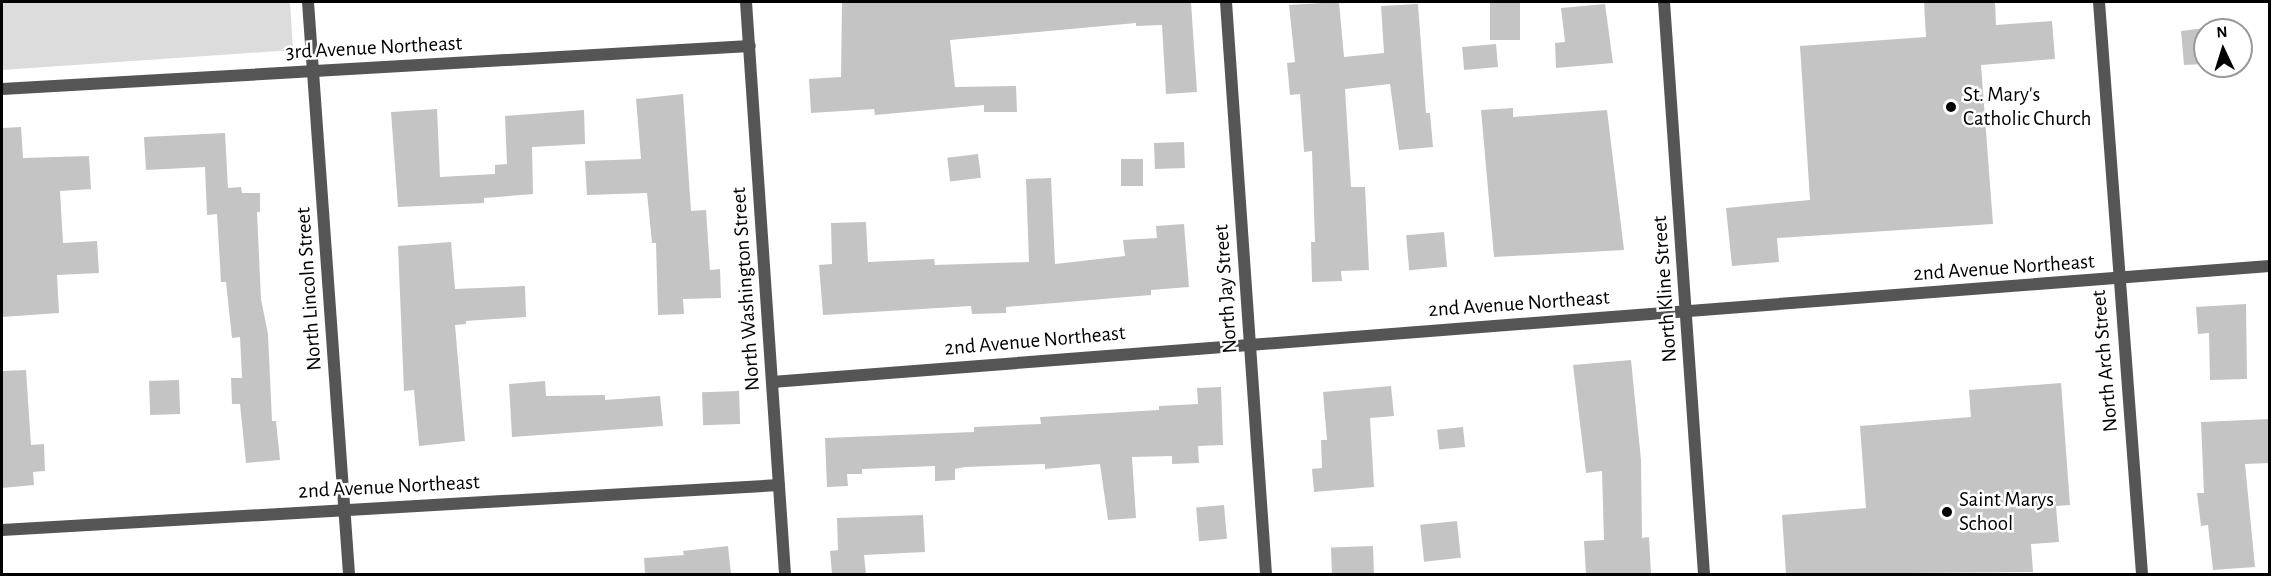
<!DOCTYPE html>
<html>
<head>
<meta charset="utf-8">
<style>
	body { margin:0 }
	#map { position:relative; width:2271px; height:576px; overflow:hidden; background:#fff; font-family:"Alegreya Sans",sans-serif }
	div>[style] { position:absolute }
	.green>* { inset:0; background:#dcdcdc }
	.building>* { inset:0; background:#c4c4c4; transform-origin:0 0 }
	.street>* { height:12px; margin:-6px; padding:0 6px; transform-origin:6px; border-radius:6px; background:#555 }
	.dots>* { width:16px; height:16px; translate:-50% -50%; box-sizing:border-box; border:3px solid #fff; border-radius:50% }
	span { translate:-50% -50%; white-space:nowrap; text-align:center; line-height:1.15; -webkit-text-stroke:5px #fff; paint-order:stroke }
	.street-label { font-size:21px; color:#000 }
	.poi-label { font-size:21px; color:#000 }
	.left { translate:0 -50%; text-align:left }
	.frame { position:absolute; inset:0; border:3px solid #000; pointer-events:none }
	.north { position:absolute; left:2193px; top:18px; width:60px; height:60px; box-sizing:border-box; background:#fff; border:2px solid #999; border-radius:50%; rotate:356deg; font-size:16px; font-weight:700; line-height:24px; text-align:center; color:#000 }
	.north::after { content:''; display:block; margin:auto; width:21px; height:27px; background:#000; clip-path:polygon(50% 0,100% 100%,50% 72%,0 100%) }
</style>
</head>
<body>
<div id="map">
	<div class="green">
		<i style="clip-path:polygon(2px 2px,290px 2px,293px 50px,2px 70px)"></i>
	</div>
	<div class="building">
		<i style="clip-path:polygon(1191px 2px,1197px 92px,1166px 94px,1162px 25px,1136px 26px,1136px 23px,950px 40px,955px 87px,1016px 86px,1017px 112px,984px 112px,984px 105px,875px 115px,874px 109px,811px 113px,809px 79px,841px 77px,842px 3px)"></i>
		<i style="clip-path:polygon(1339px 2px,1344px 57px,1384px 53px,1381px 6px,1418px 4px,1426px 113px,1430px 113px,1433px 147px,1399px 150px,1390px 84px,1345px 89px,1351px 187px,1365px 187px,1369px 270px,1341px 271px,1342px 281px,1312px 282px,1311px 242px,1315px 242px,1312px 151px,1304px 152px,1300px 94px,1290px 95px,1287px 63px,1295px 62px,1289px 5px)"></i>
		<i style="left:1490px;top:2px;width:30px;height:38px"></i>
		<i style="clip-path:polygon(1924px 2px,1995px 2px,1996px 25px,2052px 21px,2055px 59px,1981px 65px,1993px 224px,1777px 238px,1779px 262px,1732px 266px,1726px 208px,1810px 200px,1800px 46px,1926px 37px)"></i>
		<i style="clip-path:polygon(1605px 4px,1613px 63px,1556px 68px,1555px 43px,1565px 42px,1561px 8px)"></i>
		<i style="clip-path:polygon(2205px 28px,2205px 64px,2184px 65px,2181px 31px)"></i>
		<i style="left:1496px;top:44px;width:23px;height:34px;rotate:85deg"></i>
		<i style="clip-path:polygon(683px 94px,691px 211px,706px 210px,710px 270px,720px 269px,721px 298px,683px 299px,684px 314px,658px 315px,656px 243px,652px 243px,647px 193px,587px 195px,585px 161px,641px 159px,636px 99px)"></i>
		<i style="clip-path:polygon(1513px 108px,1513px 117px,1607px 110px,1624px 250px,1494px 257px,1481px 110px)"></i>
		<i style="clip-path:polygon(437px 109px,440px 177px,495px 174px,495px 165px,507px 164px,505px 116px,584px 110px,585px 144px,532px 147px,533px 194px,484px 198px,484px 203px,398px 207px,391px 112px)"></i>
		<i style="clip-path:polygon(21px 127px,23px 158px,89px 156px,91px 189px,60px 191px,63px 243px,97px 241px,99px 273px,57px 275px,59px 313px,2px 317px,2px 128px)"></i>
		<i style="clip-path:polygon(225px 133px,228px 188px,241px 187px,242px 193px,260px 193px,260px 212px,257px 212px,261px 299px,268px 334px,272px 421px,276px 421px,280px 460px,246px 463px,240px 404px,232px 404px,231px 378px,242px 378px,240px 337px,232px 338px,226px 282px,221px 282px,217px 214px,207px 215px,205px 167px,146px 170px,144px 137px)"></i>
		<i style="left:1184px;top:142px;width:26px;height:30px;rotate:88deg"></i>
		<i style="left:978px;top:154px;width:24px;height:31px;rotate:83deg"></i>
		<i style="left:1121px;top:159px;width:22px;height:27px"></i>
		<i style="clip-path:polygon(1051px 178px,1055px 264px,1125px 256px,1123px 240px,1157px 238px,1156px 226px,1184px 224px,1189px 287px,1151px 290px,1151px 295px,1006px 307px,1006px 313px,972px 314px,971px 306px,823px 315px,819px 265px,832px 264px,831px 223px,866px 222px,868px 262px,934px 259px,935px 265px,1029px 262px,1026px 179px)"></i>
		<i style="left:1444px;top:232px;width:35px;height:38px;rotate:85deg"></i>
		<i style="clip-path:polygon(451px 242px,455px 289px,525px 286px,526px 317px,466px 321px,466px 324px,455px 325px,465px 441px,419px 446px,414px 390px,404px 391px,398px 246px)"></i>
		<i style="clip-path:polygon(2246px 304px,2247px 379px,2210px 380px,2209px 333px,2198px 334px,2196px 307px)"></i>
		<i style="clip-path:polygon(1631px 360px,1641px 460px,1642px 538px,1649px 537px,1651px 573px,1586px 574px,1584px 541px,1604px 540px,1602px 471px,1586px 473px,1573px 365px)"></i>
		<i style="clip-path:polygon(26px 370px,31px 445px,44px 444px,45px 471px,33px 472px,34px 485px,2px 488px,2px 371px)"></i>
		<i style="left:179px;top:380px;width:34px;height:30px;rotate:88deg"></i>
		<i style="clip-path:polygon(545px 381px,546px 396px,605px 395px,605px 400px,660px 396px,663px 426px,512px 437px,509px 384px)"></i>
		<i style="clip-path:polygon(2061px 383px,2070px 505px,2056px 506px,2059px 542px,2031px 544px,2033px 572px,1786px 574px,1782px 515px,1866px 508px,1860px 426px,1971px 417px,1969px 390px)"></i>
		<i style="clip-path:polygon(1391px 386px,1394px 416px,1370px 418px,1374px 487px,1314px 492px,1312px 469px,1322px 468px,1321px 440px,1327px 440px,1323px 392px)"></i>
		<i style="clip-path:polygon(1221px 387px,1223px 445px,1198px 446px,1199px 463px,1172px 464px,1172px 456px,1132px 457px,1136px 518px,1108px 520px,1100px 464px,1045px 469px,1045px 464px,965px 467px,955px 469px,955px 480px,935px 481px,935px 466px,862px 469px,862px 474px,847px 474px,848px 486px,827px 487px,825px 438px,974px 432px,974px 427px,1041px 424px,1040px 417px,1159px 410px,1159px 406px,1198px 404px,1197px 388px)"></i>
		<i style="left:739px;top:391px;width:33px;height:37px;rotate:88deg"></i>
		<i style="clip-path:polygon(2270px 419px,2270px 463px,2245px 464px,2255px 567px,2213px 570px,2208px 525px,2201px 526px,2197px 493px,2204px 493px,2201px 422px)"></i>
		<i style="left:1463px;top:427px;width:20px;height:26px;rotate:84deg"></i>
		<i style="left:1224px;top:505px;width:34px;height:28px;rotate:85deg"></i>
		<i style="clip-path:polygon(923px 515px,925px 552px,864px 555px,866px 574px,832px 574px,830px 551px,838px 550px,837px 518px)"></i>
		<i style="left:1457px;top:521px;width:37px;height:37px;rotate:84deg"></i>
		<i style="clip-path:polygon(728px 546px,731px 574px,645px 574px,644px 558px,684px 555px,683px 551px)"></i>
		<i style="left:1373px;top:546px;width:28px;height:42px;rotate:88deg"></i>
	</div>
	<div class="street">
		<i style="left:308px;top:2px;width:573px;rotate:85.9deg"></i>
		<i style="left:746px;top:2px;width:573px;rotate:86.1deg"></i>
		<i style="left:1226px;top:2px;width:573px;rotate:86deg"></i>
		<i style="left:1664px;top:2px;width:573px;rotate:86deg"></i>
		<i style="left:2099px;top:2px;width:574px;rotate:85.7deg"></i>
		<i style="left:2px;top:89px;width:749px;rotate:-3.29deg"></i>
		<i style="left:772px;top:382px;width:1502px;rotate:-4.43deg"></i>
		<i style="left:2px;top:530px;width:778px;rotate:-3.31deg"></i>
	</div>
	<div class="dots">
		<i style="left:1951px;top:107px;background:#000"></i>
		<i style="left:1947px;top:512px;background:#000"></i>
	</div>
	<div class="street-label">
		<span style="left:374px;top:48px;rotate:-3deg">3rd Avenue Northeast</span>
		<span style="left:2004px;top:268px;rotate:-4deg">2nd Avenue Northeast</span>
		<span style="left:309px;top:289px;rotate:-94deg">North Lincoln Street</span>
		<span style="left:746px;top:289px;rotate:-94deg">North Washington Street</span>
		<span style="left:1226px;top:289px;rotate:-94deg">North Jay Street</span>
		<span style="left:1665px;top:289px;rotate:-94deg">North Kline Street</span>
		<span style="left:1519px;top:304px;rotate:-4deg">2nd Avenue Northeast</span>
		<span style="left:1035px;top:341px;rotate:-5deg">2nd Avenue Northeast</span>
		<span style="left:2105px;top:361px;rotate:-95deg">North Arch Street</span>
		<span style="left:389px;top:487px;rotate:-3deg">2nd Avenue Northeast</span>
	</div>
	<div class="poi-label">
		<span class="left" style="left:1963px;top:107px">St. Mary's<br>Catholic Church</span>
		<span class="left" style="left:1959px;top:512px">Saint Marys<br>School</span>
	</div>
	<div class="frame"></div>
	<div class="north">N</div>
</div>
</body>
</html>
